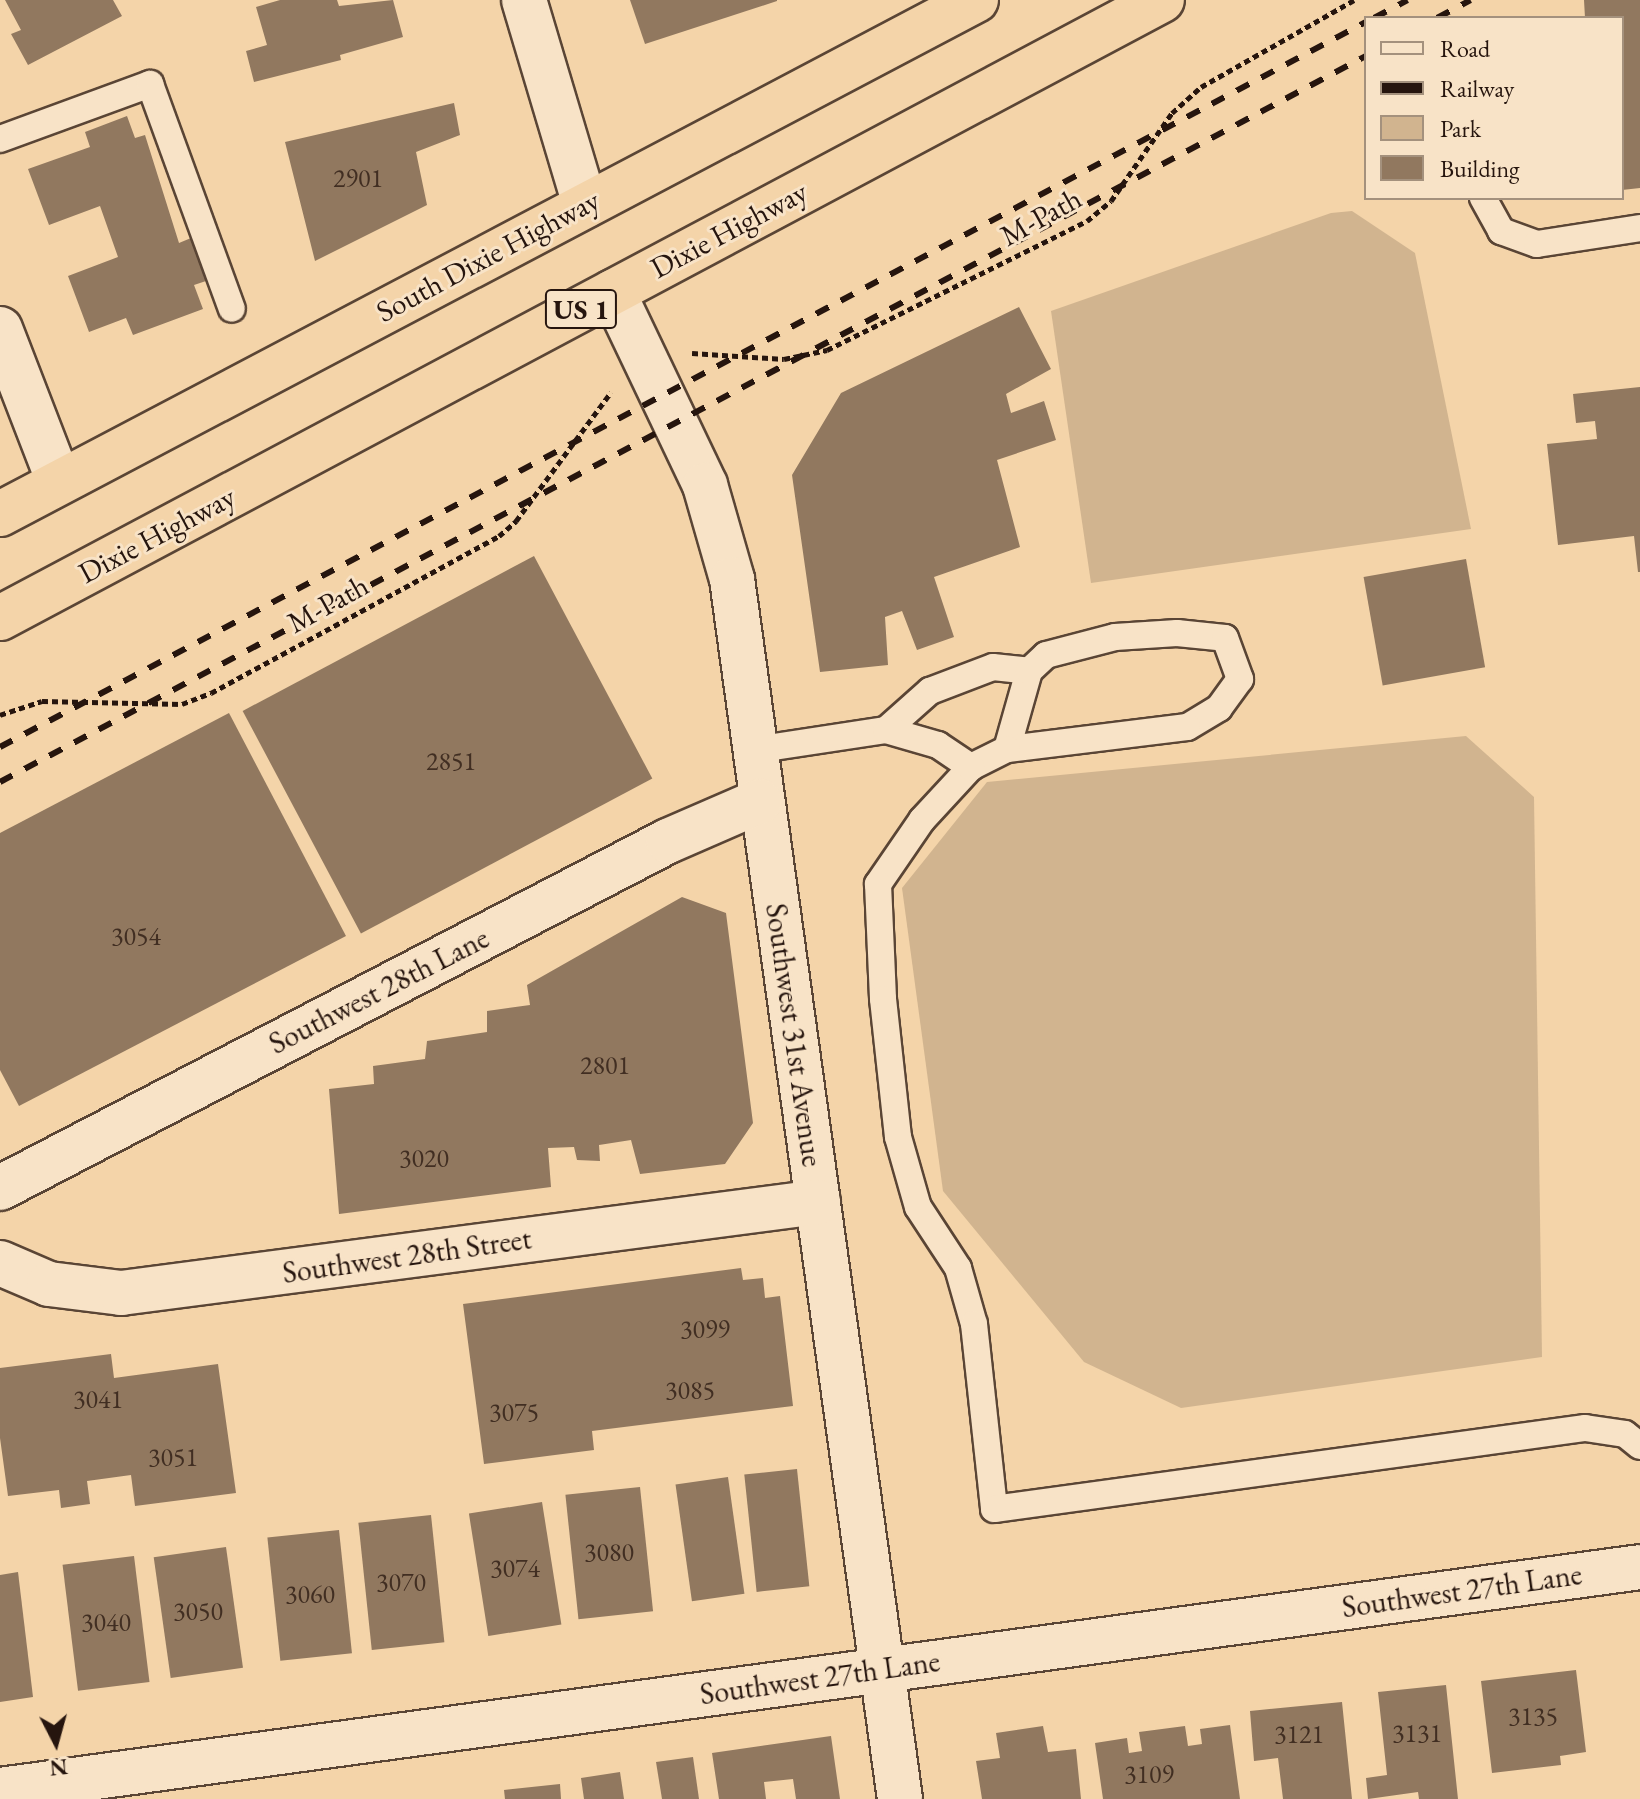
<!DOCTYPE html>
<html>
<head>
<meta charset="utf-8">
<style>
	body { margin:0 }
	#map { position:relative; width:1640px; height:1799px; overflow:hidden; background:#f4d4a9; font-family:"EB Garamond",serif }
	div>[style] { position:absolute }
	.green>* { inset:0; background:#d1b48f }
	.building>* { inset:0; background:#91785f; transform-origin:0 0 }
	.path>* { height:5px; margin-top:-2.5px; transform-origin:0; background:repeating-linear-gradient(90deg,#26150e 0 6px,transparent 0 10px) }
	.roads { filter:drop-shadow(2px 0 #5a4535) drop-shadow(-2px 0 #5a4535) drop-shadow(0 2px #5a4535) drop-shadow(0 -2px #5a4535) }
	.lane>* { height:26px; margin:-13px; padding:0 13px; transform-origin:13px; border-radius:13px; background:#f8e3c7 }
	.street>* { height:44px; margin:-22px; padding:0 22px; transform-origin:22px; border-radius:22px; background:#f8e3c7 }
	.highway>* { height:44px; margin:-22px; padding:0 22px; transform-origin:22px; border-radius:22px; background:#f4d4a9 }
	.rail>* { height:6px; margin-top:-3px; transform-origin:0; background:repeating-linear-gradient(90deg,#26150e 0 14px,transparent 0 28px) }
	span { translate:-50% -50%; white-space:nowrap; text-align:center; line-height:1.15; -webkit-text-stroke:6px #f8e3c7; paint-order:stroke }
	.number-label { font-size:26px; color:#412e22 }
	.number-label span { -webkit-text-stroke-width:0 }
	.shield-label span { padding:2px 6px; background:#f8e3c7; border:2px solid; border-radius:6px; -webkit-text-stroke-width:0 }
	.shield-label { font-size:28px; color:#26150e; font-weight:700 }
	.street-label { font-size:30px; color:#26150e }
	.legend { position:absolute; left:1364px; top:16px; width:260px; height:184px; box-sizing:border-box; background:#f8e3c7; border:2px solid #a4917d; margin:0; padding:10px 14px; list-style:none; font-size:24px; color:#26150e }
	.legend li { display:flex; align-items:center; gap:16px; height:40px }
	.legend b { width:40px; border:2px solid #a4917d }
	.north { position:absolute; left:16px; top:1703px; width:80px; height:80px; -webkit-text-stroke:6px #f8e3c7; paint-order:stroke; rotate:174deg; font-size:22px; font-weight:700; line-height:32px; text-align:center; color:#26150e }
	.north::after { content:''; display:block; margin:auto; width:28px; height:36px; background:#26150e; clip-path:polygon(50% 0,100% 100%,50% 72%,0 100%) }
</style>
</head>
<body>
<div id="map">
	<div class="green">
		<i style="clip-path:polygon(1352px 211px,1415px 253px,1471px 529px,1091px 583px,1051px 311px,1331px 213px)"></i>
		<i style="clip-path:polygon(1466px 736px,1534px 797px,1542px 1357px,1181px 1408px,1084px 1362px,943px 1191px,902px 888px,987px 782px)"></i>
	</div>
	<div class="building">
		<i style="clip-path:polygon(5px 0,113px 0,122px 16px,28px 65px,11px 34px,21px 30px)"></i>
		<i style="clip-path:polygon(280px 0,337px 0,339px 6px,393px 0,403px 37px,340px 55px,341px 60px,254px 82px,246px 51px,267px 45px,256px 7px)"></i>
		<i style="clip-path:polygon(630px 0,777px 0,777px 1px,645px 44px)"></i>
		<i style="clip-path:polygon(1584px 0,1640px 0,1640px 188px,1622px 190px,1622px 18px,1585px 18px)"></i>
		<i style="clip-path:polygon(454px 103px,460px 135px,416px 152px,427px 205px,315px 261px,285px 142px)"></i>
		<i style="clip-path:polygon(127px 116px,135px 138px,145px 135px,179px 243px,191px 238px,206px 281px,194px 285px,203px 309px,133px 335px,126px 318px,89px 332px,68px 276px,118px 257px,100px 206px,49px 225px,28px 169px,90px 147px,85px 132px)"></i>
		<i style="clip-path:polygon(1019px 307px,1051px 369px,1006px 394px,1011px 413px,1044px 401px,1056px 440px,997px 460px,1020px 547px,934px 577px,954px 637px,917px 650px,902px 611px,885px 617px,888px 665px,820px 672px,792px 475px,841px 393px)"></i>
		<i style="clip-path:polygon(1640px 387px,1640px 572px,1638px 572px,1634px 536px,1558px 545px,1547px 444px,1597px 439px,1595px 421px,1576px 423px,1573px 394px)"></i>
		<i style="left:534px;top:556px;width:252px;height:330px;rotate:62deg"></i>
		<i style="left:1466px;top:559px;width:110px;height:104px;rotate:80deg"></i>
		<i style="clip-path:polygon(229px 713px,346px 936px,19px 1106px,0 1070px,0 833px)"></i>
		<i style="clip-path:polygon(682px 897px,726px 913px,753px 1123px,725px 1164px,640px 1174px,631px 1140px,599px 1145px,600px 1161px,577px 1160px,574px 1147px,548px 1148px,551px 1187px,339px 1214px,329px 1089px,374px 1084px,373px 1066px,425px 1059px,427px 1041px,487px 1032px,487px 1011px,530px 1005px,527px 985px)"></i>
		<i style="clip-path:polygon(741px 1268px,743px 1280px,763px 1278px,765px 1298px,780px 1296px,793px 1406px,592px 1431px,594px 1450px,484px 1464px,463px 1304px)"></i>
		<i style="clip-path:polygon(111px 1354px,114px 1378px,218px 1364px,236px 1493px,135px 1506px,131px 1475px,87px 1481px,90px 1504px,61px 1508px,59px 1490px,8px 1496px,0 1438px,0 1368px)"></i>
		<i style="left:797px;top:1469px;width:118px;height:53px;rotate:84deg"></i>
		<i style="left:728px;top:1477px;width:118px;height:53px;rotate:82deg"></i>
		<i style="left:640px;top:1487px;width:125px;height:75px;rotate:84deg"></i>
		<i style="left:542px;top:1502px;width:124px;height:74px;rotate:81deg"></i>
		<i style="left:431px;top:1515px;width:128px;height:73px;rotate:84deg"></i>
		<i style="left:339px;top:1530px;width:124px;height:72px;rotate:84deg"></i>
		<i style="left:226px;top:1547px;width:122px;height:73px;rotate:82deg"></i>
		<i style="left:134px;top:1556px;width:127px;height:72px;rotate:83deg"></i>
		<i style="clip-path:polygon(18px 1572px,33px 1697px,0 1702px,0 1575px)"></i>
		<i style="clip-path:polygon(1576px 1670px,1586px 1752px,1560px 1756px,1561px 1765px,1492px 1773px,1481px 1681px)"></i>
		<i style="clip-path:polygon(1446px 1685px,1458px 1799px,1419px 1799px,1418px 1792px,1368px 1799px,1366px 1778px,1387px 1775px,1378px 1692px)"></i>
		<i style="clip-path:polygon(1342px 1702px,1352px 1799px,1283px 1799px,1278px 1758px,1254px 1761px,1250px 1711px)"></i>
		<i style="clip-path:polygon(1230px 1725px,1240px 1799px,1103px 1799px,1095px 1743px,1127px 1738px,1129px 1753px,1142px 1751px,1139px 1732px,1185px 1726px,1188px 1746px,1202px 1744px,1200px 1729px)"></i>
		<i style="clip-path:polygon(1043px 1726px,1048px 1752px,1076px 1749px,1081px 1799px,982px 1799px,976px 1761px,1000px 1758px,996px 1733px)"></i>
		<i style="clip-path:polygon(831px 1736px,840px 1799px,796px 1799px,793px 1779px,764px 1782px,766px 1799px,719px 1799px,712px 1753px)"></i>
		<i style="clip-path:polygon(693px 1757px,699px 1799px,662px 1799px,656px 1762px)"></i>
		<i style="clip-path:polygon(620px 1772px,624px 1799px,584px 1799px,581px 1778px)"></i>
		<i style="clip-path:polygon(560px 1784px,561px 1799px,505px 1799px,504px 1790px)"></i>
	</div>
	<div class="path">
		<i style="left:692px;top:353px;width:92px;rotate:3.7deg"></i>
		<i style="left:784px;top:359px;width:44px;rotate:-11.8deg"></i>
		<i style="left:827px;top:350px;width:290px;rotate:-26.4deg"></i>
		<i style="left:1087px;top:221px;width:31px;rotate:-40deg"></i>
		<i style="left:1111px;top:201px;width:107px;rotate:-55.3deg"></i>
		<i style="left:1172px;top:113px;width:39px;rotate:-42deg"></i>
		<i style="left:1201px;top:87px;width:176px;rotate:-29.6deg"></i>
		<i style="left:0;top:715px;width:44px;rotate:-18.4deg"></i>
		<i style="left:42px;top:701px;width:140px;rotate:1.2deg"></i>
		<i style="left:182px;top:704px;width:31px;rotate:-21deg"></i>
		<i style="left:211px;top:693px;width:328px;rotate:-28.6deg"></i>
		<i style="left:499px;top:536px;width:23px;rotate:-41deg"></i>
		<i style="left:516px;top:521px;width:160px;rotate:-53.6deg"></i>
	</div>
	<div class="roads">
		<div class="lane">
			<i style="left:0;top:139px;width:160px;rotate:-20.1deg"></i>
			<i style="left:150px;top:84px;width:239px;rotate:70deg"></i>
			<i style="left:1483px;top:198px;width:38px;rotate:61deg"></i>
			<i style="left:1501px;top:231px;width:38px;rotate:20deg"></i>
			<i style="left:1537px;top:244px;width:104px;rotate:-8.8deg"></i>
			<i style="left:886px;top:730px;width:59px;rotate:-41.6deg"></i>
			<i style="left:930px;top:691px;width:67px;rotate:-20.9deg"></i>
			<i style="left:993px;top:667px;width:36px;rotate:6deg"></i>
			<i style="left:1007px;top:749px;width:81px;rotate:-74.2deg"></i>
			<i style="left:1029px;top:671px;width:23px;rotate:-43deg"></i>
			<i style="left:1046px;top:655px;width:71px;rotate:-14.6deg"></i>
			<i style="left:1115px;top:637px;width:62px;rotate:-3.7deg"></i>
			<i style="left:1177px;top:633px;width:48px;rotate:5.9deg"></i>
			<i style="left:1225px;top:638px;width:44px;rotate:69.9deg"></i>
			<i style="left:1240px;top:679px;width:36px;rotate:126deg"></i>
			<i style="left:1219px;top:708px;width:37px;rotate:149deg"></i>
			<i style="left:1187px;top:727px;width:181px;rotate:173deg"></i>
			<i style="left:1007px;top:749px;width:40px;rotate:153.4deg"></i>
			<i style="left:971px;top:767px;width:72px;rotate:132.8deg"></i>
			<i style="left:922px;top:820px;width:78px;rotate:124.5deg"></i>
			<i style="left:878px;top:884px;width:115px;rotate:87.5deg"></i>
			<i style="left:883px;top:999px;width:139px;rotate:83.8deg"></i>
			<i style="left:898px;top:1137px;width:73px;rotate:74.1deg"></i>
			<i style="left:918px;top:1207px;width:73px;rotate:56.7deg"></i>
			<i style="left:958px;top:1268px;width:58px;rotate:74.1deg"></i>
			<i style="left:974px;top:1324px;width:186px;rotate:83.8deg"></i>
			<i style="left:994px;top:1509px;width:597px;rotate:-7.8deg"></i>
			<i style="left:1585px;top:1428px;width:40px;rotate:8.5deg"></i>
			<i style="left:1625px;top:1434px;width:19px;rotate:39deg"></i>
			<i style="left:754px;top:750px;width:134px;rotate:-8.6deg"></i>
			<i style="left:886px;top:730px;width:54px;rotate:16.1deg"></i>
			<i style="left:938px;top:745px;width:40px;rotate:34deg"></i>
		</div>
		<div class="street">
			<i style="left:524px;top:0;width:214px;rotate:73.4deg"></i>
			<i style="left:613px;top:292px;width:214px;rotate:64.5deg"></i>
			<i style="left:705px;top:485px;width:98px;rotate:74deg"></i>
			<i style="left:732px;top:579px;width:1232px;rotate:82.16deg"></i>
			<i style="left:0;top:329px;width:164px;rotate:68.9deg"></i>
			<i style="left:0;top:1188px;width:753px;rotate:-27.45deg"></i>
			<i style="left:668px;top:841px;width:100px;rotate:-23.5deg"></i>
			<i style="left:0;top:1263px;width:53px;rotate:23.2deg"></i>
			<i style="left:49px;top:1284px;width:73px;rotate:7.1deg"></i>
			<i style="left:121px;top:1293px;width:703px;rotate:-7.44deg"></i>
			<i style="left:0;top:1790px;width:1655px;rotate:-7.74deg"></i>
		</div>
		<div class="highway">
			<i style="left:0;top:514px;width:1103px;rotate:-27.77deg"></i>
			<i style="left:0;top:618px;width:1316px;rotate:-28.01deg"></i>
		</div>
	</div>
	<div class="rail">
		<i style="left:1374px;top:18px;width:38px;rotate:-28deg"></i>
		<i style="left:1437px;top:18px;width:38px;rotate:-28deg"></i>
		<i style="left:0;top:747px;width:1546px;rotate:-27.96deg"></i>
		<i style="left:0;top:782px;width:1547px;rotate:-27.99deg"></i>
	</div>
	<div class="number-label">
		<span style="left:358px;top:179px">2901</span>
		<span style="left:451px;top:762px">2851</span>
		<span style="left:136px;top:937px">3054</span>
		<span style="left:605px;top:1066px">2801</span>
		<span style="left:424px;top:1159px">3020</span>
		<span style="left:705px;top:1330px">3099</span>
		<span style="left:690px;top:1391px">3085</span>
		<span style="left:98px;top:1400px">3041</span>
		<span style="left:514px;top:1413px">3075</span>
		<span style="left:173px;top:1458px">3051</span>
		<span style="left:609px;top:1553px">3080</span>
		<span style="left:515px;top:1569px">3074</span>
		<span style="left:401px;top:1583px">3070</span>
		<span style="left:310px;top:1595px">3060</span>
		<span style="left:198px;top:1612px">3050</span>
		<span style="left:106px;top:1623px">3040</span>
		<span style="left:1533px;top:1717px">3135</span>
		<span style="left:1417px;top:1734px">3131</span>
		<span style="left:1299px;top:1735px">3121</span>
		<span style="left:1149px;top:1775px">3109</span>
	</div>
	<div class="shield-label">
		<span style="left:581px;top:309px">US 1</span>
	</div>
	<div class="street-label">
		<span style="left:1041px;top:217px;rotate:-29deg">M-Path</span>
		<span style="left:729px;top:230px;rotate:-28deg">Dixie Highway</span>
		<span style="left:488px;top:256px;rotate:-28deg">South Dixie Highway</span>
		<span style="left:157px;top:535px;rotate:-28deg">Dixie Highway</span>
		<span style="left:328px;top:604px;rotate:-29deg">M-Path</span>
		<span style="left:379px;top:991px;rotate:-27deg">Southwest 28th Lane</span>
		<span style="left:794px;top:1035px;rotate:82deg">Southwest 31st Avenue</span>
		<span style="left:407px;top:1256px;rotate:-8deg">Southwest 28th Street</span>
		<span style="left:1462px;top:1591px;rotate:-8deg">Southwest 27th Lane</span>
		<span style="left:820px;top:1678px;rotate:-8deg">Southwest 27th Lane</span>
	</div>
	<ul class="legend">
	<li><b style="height:10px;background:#f8e3c7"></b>Road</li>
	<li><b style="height:10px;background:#26150e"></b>Railway</li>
	<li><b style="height:22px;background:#d1b48f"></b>Park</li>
	<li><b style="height:22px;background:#91785f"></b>Building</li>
	</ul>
	<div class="north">N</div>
</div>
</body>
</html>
